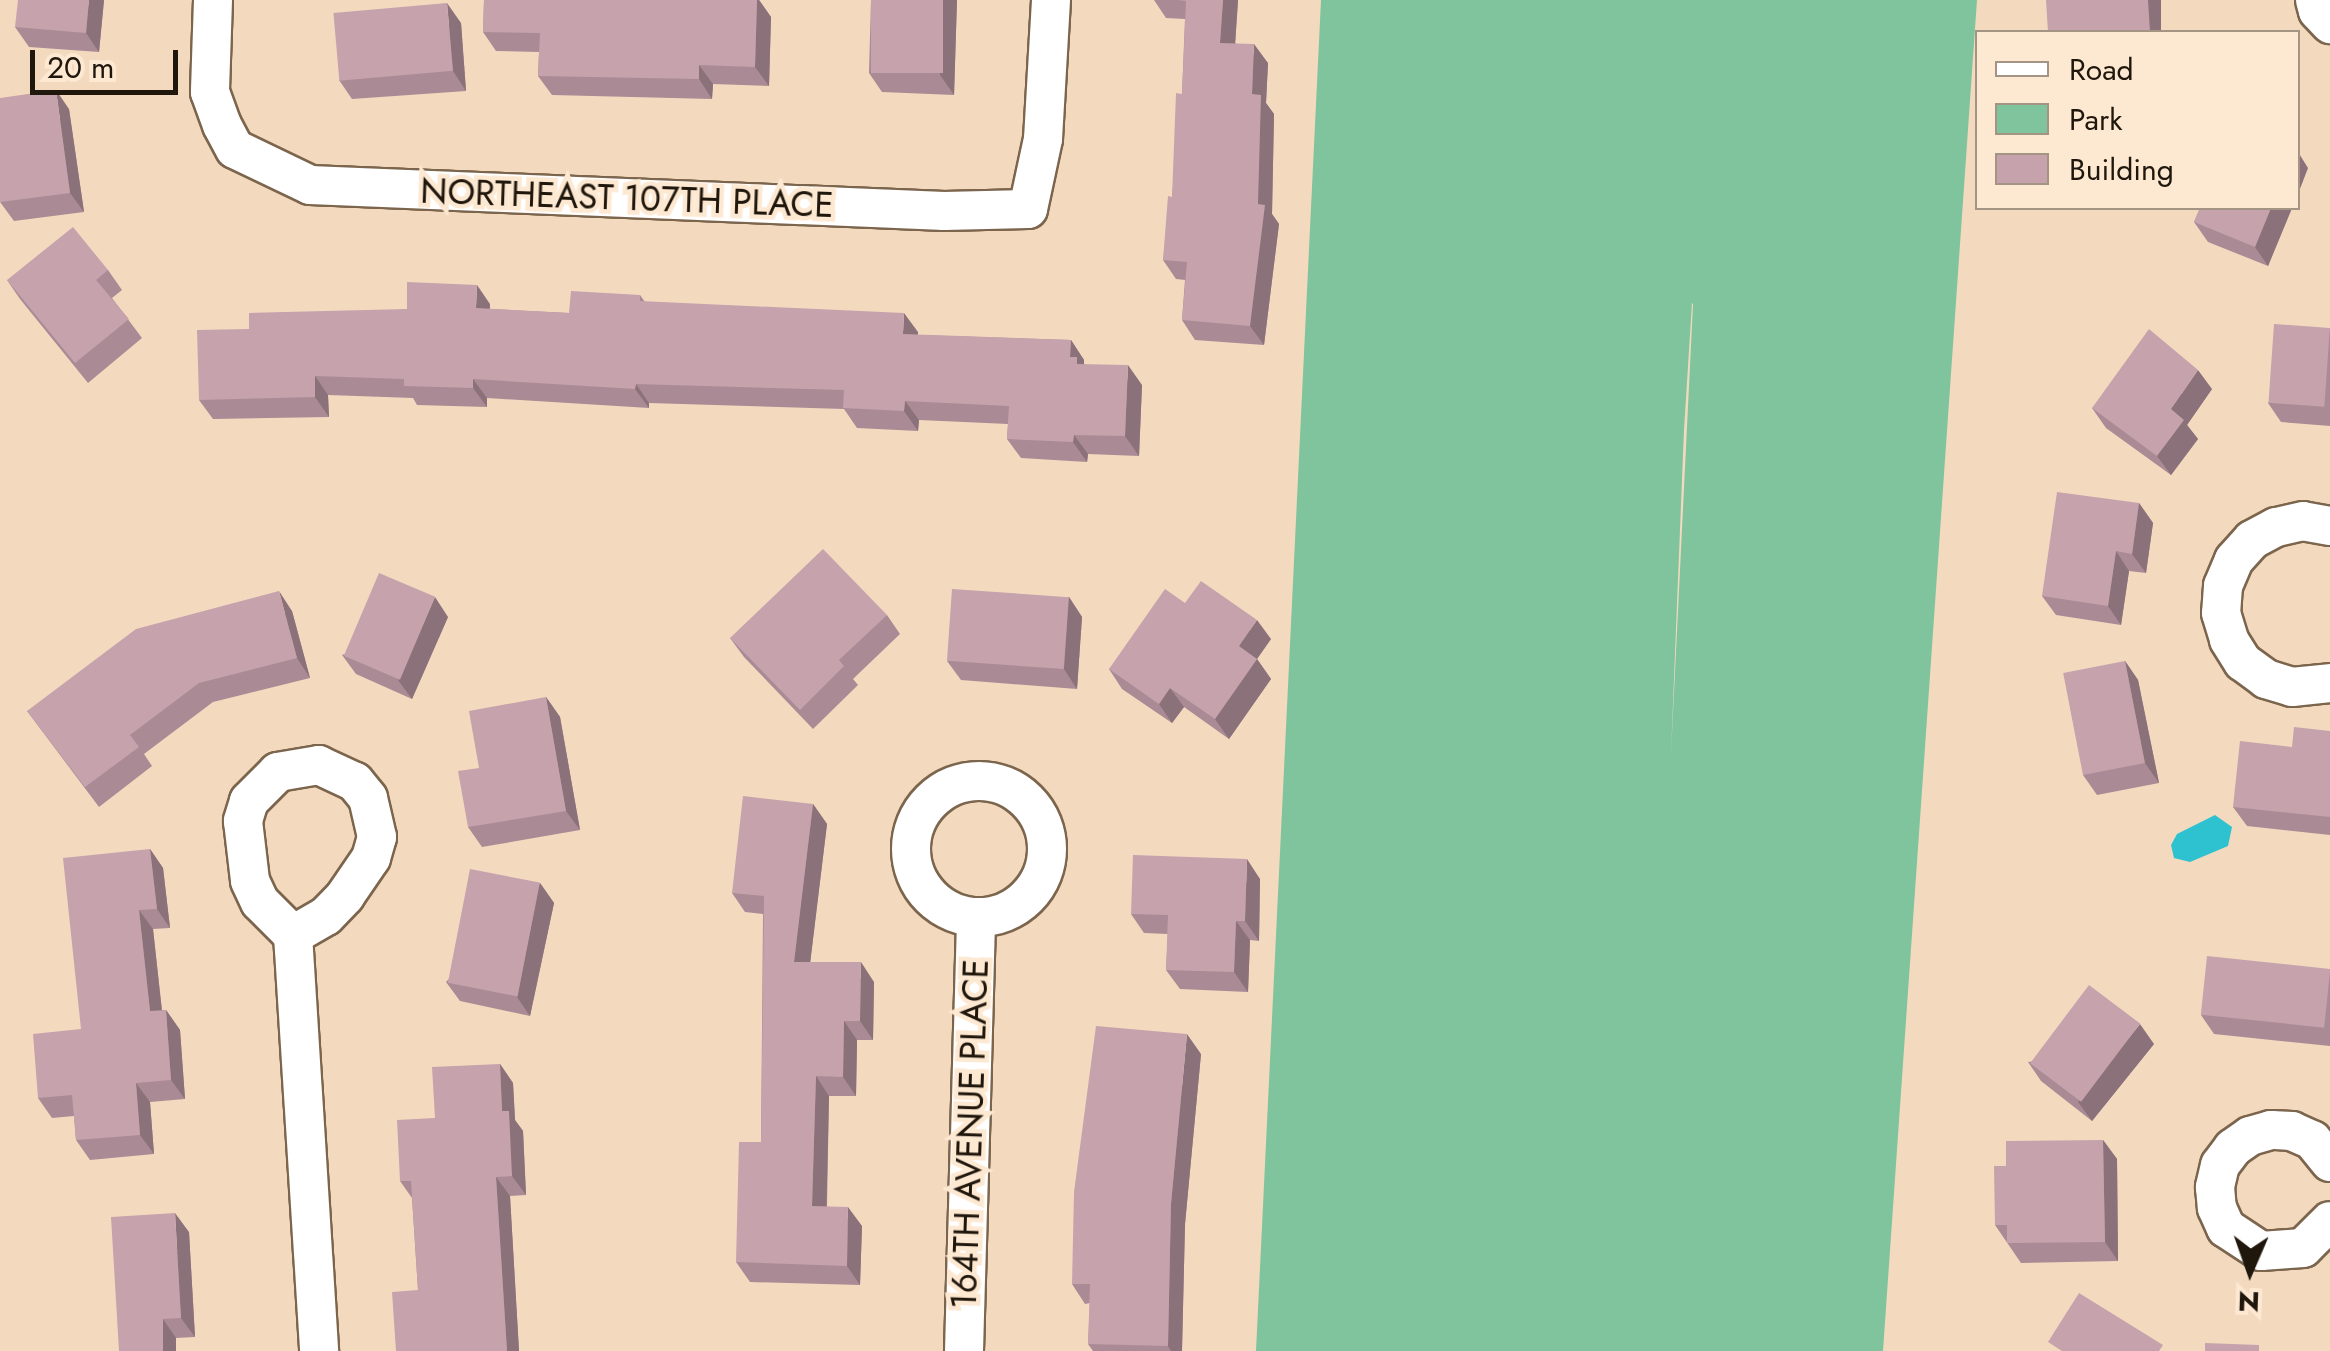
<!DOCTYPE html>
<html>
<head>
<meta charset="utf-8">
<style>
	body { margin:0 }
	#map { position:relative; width:2330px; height:1351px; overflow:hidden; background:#f3dabf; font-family:Jost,sans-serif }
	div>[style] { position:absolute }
	.green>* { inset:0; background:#7fc49c }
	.water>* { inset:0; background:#2ec1d0 }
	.roads { filter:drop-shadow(2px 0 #7c654d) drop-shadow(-2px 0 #7c654d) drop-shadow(0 2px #7c654d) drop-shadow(0 -2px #7c654d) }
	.street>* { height:38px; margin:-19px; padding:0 19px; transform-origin:19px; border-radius:19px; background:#fff }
	.street>.ring { margin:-19px; padding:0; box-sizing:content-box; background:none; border:38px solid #fff; border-radius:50% }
	.wall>* { inset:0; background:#aa8b95 }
	.shaded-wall>* { inset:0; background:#8b7179; transform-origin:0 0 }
	.building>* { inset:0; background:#c6a2ad; transform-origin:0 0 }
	span { translate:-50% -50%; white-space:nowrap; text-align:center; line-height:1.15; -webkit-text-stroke:9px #fde8d2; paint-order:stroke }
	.street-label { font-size:35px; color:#1f160c }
	.legend { position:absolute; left:1975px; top:30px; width:325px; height:180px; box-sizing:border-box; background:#fde8d2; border:2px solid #a49483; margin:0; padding:12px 18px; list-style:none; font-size:30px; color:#1f160c }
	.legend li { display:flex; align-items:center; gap:20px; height:50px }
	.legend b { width:50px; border:2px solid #a49483 }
	.north { position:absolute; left:2200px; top:1221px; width:100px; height:100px; -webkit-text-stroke:8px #fde8d2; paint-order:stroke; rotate:182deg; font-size:28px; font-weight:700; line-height:40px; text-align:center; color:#1f160c }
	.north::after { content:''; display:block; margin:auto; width:35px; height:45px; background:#1f160c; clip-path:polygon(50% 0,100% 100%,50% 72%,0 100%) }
	.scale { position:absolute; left:30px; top:50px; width:148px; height:45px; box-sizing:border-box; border:5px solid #1f160c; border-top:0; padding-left:12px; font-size:30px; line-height:35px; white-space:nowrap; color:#1f160c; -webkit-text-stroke:8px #fde8d2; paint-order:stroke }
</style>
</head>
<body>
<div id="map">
	<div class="green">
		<i style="clip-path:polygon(evenodd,1321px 0,1977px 0,1883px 1351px,1256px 1351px,1321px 0,1692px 303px,1693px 304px,1671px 754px,1684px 430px,1692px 303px)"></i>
	</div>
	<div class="water">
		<i style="clip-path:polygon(2215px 815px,2232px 827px,2228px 846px,2190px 862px,2174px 858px,2171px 845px,2177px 834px)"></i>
	</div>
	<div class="roads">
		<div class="street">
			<i style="left:213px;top:0;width:92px;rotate:91.9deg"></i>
			<i style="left:210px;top:92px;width:35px;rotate:70deg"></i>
			<i style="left:222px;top:125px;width:27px;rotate:62deg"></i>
			<i style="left:235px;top:149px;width:83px;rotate:25.6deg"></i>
			<i style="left:310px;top:185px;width:635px;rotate:2.35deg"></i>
			<i style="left:944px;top:211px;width:84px;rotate:-1.4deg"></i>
			<i style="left:1028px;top:209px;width:72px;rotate:-77.9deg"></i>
			<i style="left:1043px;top:139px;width:139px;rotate:-86.7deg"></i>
			<i style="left:2315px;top:0;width:11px;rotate:75deg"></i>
			<i style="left:2318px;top:11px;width:18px;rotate:47deg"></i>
			<i style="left:2330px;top:526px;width:27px;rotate:-170deg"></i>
			<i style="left:2303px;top:521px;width:28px;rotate:167deg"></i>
			<i style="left:2276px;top:527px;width:27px;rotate:152deg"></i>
			<i style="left:2252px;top:540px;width:27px;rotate:132deg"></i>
			<i style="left:2234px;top:560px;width:28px;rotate:113deg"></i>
			<i style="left:2223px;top:586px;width:27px;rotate:94deg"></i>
			<i style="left:2221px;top:613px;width:28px;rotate:73deg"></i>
			<i style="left:2229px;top:640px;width:26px;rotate:58deg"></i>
			<i style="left:2243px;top:662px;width:29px;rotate:36deg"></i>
			<i style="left:2266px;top:679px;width:27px;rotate:17deg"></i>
			<i style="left:2292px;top:687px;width:38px;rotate:-6deg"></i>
			<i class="ring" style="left:911px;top:781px;width:98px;height:98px"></i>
			<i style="left:293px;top:935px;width:38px;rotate:-30deg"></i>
			<i style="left:326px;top:916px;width:28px;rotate:-46deg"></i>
			<i style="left:345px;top:896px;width:46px;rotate:-55.6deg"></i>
			<i style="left:371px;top:858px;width:22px;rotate:-74deg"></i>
			<i style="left:377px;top:837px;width:40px;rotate:-103deg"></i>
			<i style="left:368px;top:798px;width:21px;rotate:-129deg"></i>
			<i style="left:355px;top:782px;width:40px;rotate:-155deg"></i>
			<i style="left:319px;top:765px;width:42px;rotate:170.3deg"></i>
			<i style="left:278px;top:772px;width:41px;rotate:135deg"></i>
			<i style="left:249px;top:801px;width:21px;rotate:107deg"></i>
			<i style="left:243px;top:821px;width:60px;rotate:83.3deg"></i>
			<i style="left:250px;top:881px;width:23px;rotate:65deg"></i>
			<i style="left:260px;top:902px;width:47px;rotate:45deg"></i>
			<i style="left:293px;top:935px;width:417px;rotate:86.4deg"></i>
			<i style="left:2330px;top:1162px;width:28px;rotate:-129deg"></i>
			<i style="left:2312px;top:1140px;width:22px;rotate:-156deg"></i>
			<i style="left:2292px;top:1131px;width:21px;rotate:-177deg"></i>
			<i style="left:2271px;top:1130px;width:22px;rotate:164deg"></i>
			<i style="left:2250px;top:1136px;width:21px;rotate:145deg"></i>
			<i style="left:2233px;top:1148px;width:21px;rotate:127deg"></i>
			<i style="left:2220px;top:1165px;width:23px;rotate:103deg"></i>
			<i style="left:2215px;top:1187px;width:21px;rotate:85deg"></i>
			<i style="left:2217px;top:1208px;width:22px;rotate:66deg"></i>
			<i style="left:2226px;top:1228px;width:42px;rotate:33.3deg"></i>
			<i style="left:2261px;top:1251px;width:42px;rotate:-4.1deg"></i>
			<i style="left:2303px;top:1248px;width:38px;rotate:-45deg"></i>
			<i style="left:964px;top:1351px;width:434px;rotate:-88.4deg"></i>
		</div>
	</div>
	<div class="wall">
		<i style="clip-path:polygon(104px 0,99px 52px,29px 47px,15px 27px)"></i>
		<i style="clip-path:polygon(484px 0,759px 0,771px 17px,769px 86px,713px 84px,712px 99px,552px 95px,538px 76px,539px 52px,496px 51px,483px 32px)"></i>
		<i style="clip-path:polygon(871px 0,957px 0,954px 95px,882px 92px,869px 73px)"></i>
		<i style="clip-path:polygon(1154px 0,1238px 0,1235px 43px,1268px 63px,1266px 103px,1274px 114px,1272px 214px,1279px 224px,1264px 345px,1195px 340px,1182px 320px,1185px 280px,1176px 279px,1163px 260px,1172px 197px,1182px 94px,1185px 19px,1166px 18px)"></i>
		<i style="clip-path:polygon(461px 23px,466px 91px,352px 99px,339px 80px)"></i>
		<i style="clip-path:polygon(69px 109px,84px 212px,14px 221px,0 202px)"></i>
		<i style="clip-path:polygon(2200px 208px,2292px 208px,2268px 266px,2208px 242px,2194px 222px)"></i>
		<i style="clip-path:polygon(108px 270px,122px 290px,112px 298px,142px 338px,88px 383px,20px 299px,7px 280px)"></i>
		<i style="clip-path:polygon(640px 295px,645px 302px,918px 332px,918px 335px,1071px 340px,1084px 360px,1084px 364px,1142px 385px,1139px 456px,1088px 454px,1087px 462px,1021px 458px,1007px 439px,1008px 424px,919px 420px,918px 431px,857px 428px,844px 409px,649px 403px,649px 408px,487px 398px,487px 407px,417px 405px,413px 398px,328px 395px,329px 417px,213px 419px,199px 400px,249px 329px,407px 309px,490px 304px,490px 309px,569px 313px)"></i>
		<i style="clip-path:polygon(2330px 328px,2330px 426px,2281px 422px,2268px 403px)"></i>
		<i style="clip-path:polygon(2212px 389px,2187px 425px,2198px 439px,2171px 475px,2106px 428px,2092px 408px)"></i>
		<i style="clip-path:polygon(2139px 503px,2153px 523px,2146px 573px,2129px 571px,2121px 625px,2056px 615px,2042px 596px)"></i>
		<i style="clip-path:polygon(1069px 597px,1082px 617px,1077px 689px,961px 680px,947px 661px)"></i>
		<i style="clip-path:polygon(1185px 603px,1271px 639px,1257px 659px,1271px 679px,1229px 739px,1184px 707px,1172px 723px,1122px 689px,1109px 669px)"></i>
		<i style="clip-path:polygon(292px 611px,310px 678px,213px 702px,144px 754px,152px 766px,99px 807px,27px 711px)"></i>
		<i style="clip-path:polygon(887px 615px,900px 634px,853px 679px,858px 685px,813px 729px,744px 657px,730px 638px)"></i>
		<i style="clip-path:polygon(448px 617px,412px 699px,356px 674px,342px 655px)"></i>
		<i style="clip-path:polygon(2125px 661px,2138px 680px,2159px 783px,2097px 795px,2083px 775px)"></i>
		<i style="clip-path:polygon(546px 697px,560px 717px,580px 830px,482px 847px,468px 827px,479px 768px)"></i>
		<i style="clip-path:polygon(2330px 731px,2330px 835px,2247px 826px,2233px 807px,2292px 747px)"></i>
		<i style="clip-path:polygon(813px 804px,827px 824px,810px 962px,874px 982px,873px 1040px,857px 1040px,856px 1096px,829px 1096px,827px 1207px,862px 1226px,860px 1285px,750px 1282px,736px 1262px,761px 1142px,763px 914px,745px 912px,732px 893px)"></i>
		<i style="clip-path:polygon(150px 849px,163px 868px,170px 928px,153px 929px,162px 1010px,166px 1010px,180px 1030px,185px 1099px,150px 1102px,154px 1154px,90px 1160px,76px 1140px,74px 1116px,52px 1118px,38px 1098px,81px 1029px)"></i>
		<i style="clip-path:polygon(1260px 879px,1259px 941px,1250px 940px,1248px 992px,1180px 989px,1166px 970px,1168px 934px,1144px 933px,1131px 914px)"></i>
		<i style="clip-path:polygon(540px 883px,554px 903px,530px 1016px,460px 1001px,446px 982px)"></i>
		<i style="clip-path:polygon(2330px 969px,2330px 1046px,2214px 1034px,2201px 1015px)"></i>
		<i style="clip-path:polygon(2154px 1044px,2092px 1121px,2041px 1081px,2028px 1062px)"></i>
		<i style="clip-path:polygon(1201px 1054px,1185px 1224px,1182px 1351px,1093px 1351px,1088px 1344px,1090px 1303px,1085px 1304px,1072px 1284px)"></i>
		<i style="clip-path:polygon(500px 1064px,513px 1083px,515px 1120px,523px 1131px,526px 1195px,510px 1196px,519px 1351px,396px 1351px,418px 1290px,412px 1198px,400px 1181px,435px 1118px)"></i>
		<i style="clip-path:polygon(2103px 1140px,2117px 1159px,2118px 1261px,2021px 1263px,1995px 1225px)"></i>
		<i style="clip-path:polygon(189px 1232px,195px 1337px,176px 1338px,119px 1351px)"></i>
	</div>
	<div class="shaded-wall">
		<i style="clip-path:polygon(89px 0,104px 0,99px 52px,86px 33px)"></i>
		<i style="clip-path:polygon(757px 0,759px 0,771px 17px,769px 86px,755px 67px)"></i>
		<i style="clip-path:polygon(943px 0,957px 0,954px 95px,940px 75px)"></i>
		<i style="clip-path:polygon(1223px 0,1238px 0,1234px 62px,1220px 43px)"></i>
		<i style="left:2148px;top:0;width:13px;height:32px"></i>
		<i style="clip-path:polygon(447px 3px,461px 23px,466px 91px,453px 71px)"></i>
		<i style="clip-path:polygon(1254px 44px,1268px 63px,1266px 103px,1274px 114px,1272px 214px,1279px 224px,1264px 345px,1250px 326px,1258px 204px,1252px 94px)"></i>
		<i style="clip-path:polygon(699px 65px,713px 84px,712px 99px,699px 79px)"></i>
		<i style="clip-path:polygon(56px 90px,69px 109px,84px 212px,70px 193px)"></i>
		<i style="clip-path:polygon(2298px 152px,2308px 168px,2298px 194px)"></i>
		<i style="clip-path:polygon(2271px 208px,2292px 208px,2268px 266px,2255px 247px)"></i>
		<i style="clip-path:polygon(477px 285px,490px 304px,489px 328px,476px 308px)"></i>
		<i style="clip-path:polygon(904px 313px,918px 332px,917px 354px,903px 334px)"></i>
		<i style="clip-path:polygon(1071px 340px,1084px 360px,1084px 367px,1091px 376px,1070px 357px)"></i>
		<i style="clip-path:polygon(1128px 365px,1142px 385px,1139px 456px,1125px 436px)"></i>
		<i style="clip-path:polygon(2198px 370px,2212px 389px,2187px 425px,2198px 439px,2171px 475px,2157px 456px,2171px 409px)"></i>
		<i style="clip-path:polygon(315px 376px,328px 395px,329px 417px,315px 397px)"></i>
		<i style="clip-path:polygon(473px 379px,487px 398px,487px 407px,473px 388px)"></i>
		<i style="clip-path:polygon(636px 384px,649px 403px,649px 408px,635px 389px)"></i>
		<i style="clip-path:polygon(905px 401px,919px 420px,918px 431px,904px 411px)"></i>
		<i style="clip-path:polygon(1074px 435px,1088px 454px,1087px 462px,1073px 442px)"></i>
		<i style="clip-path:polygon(2139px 503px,2153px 523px,2146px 573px,2132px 554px)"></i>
		<i style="clip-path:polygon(2116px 551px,2129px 571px,2121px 625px,2108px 606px)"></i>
		<i style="clip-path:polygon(279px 591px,292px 611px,310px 678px,297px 658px)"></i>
		<i style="clip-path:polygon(435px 597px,448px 617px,412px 699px,398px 680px)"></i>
		<i style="clip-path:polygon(1069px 597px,1082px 617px,1077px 689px,1064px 669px)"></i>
		<i style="clip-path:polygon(1257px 620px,1271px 639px,1252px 666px,1239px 646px)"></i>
		<i style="clip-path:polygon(1257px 659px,1271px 679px,1229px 739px,1215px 719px)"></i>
		<i style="clip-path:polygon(2125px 661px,2138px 680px,2159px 783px,2145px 763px)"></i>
		<i style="clip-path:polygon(1170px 688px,1184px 707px,1172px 723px,1159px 704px)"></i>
		<i style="clip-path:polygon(546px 697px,560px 717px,580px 830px,566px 811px)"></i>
		<i style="clip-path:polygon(813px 804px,827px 824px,808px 981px,794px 962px)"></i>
		<i style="clip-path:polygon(150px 849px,163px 868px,170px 928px,157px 909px)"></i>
		<i style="clip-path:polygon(1247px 859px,1260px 879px,1259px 941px,1245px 921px)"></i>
		<i style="clip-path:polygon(540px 883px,554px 903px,530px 1016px,517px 997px)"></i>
		<i style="clip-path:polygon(139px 910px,153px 929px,164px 1031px,150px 1011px)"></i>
		<i style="clip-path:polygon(1236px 921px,1250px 940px,1248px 992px,1234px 972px)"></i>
		<i style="clip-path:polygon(861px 962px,874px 982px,873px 1040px,860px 1021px)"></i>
		<i style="clip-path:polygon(166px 1010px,180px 1030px,185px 1099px,171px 1080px)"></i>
		<i style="clip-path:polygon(844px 1021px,857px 1040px,856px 1096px,843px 1077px)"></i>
		<i style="clip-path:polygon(2140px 1024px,2154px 1044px,2092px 1121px,2078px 1102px)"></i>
		<i style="clip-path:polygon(1187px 1034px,1201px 1054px,1185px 1224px,1182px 1351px,1171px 1351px,1168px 1346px,1171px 1204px)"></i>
		<i style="clip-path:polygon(500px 1064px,513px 1083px,515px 1120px,523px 1131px,526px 1195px,512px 1176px,502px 1111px)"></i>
		<i style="clip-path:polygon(816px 1076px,829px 1096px,826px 1226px,812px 1206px)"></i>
		<i style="clip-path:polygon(136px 1083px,150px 1102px,154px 1154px,140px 1135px)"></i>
		<i style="clip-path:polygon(2103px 1140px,2117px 1159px,2118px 1261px,2105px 1242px)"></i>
		<i style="clip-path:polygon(496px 1177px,510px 1196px,519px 1351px,507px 1351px)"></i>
		<i style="clip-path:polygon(848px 1207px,862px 1226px,860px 1285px,847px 1266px)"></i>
		<i style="clip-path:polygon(175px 1213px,189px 1232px,195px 1337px,181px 1318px)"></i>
		<i style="clip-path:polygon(163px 1319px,176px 1338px,176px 1351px,163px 1351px)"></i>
	</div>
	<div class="building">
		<i style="clip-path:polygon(18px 0,89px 0,86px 33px,15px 27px)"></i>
		<i style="clip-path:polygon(484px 0,757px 0,755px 67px,699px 65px,699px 79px,538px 76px,540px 33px,483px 32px)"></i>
		<i style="left:871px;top:0;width:72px;height:73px"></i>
		<i style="clip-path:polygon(1178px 0,1223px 0,1220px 43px,1254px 44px,1252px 94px,1261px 95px,1258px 204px,1265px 205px,1250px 326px,1182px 320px,1187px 262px,1163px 260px,1168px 196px,1172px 197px,1176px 93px,1182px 94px,1186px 1px)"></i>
		<i style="clip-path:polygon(2046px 0,2148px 0,2150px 32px,2170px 32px,2077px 32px,2077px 30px,2048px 32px)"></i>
		<i style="left:447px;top:3px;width:68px;height:114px;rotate:85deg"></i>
		<i style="clip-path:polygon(56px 90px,70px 193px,0 202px,0 98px)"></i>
		<i style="clip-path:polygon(2200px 208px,2271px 208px,2255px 247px,2194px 222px)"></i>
		<i style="clip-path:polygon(73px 227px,108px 270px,96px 280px,129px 319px,75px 363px,7px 280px)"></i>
		<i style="clip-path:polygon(407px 282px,477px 285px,476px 308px,569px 313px,571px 291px,640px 295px,640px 301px,904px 313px,903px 334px,1071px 340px,1070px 357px,1077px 357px,1077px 364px,1128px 365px,1125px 436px,1074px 435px,1073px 442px,1007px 439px,1009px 406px,905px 401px,904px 411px,843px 408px,844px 390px,636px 384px,635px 389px,473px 379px,473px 388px,404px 386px,404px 379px,315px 376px,315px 397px,199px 400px,197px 330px,249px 329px,249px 313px,407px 309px)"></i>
		<i style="left:2274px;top:324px;width:56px;height:79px;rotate:4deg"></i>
		<i style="clip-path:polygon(2149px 329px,2198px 370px,2171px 409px,2184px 420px,2157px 456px,2092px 408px)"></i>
		<i style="clip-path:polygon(2057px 492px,2139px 503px,2132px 554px,2116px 551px,2108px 606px,2042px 596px)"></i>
		<i style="clip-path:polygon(823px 549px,887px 615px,839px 660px,844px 666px,800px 710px,730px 638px)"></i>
		<i style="left:379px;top:573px;width:61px;height:90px;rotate:23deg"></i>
		<i style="clip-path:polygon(1201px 581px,1257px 620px,1239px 646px,1257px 659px,1215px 719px,1170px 688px,1159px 704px,1109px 669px,1165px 589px,1185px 603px)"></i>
		<i style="left:952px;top:589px;width:117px;height:72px;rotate:4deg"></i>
		<i style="clip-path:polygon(279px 591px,297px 658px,199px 683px,130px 735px,139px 747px,85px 787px,27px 711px,136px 629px)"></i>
		<i style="left:2125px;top:661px;width:104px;height:63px;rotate:79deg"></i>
		<i style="clip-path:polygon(546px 697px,566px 811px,468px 827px,458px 771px,479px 768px,469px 711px)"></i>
		<i style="clip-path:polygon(2294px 727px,2330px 731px,2330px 817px,2233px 807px,2240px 741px,2292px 747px)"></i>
		<i style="clip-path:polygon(743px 796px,813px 804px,794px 962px,861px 962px,860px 1021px,844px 1021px,843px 1077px,816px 1076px,812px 1206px,848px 1207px,847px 1266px,736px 1262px,739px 1142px,761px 1142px,764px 896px,732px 893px)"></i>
		<i style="clip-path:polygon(150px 849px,157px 909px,139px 910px,150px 1011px,166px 1010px,171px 1080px,136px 1083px,140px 1135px,76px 1140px,72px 1095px,38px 1098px,33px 1034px,81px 1029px,63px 858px)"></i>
		<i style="clip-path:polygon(1133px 855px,1247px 859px,1245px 921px,1236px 921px,1234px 972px,1166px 970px,1168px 915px,1131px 914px)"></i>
		<i style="left:470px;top:869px;width:71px;height:116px;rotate:11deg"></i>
		<i style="left:2207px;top:956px;width:124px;height:59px;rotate:6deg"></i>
		<i style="left:2089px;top:985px;width:64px;height:98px;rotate:37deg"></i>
		<i style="clip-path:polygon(1096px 1026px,1187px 1034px,1171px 1204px,1168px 1346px,1088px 1344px,1090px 1284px,1072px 1284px,1074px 1192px)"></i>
		<i style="clip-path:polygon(500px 1064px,502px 1111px,509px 1111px,512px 1176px,496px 1177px,507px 1351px,396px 1351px,392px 1292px,418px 1290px,411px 1181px,400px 1181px,397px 1120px,435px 1118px,432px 1067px)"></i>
		<i style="clip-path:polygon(2103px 1140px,2105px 1242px,2007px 1243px,2007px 1225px,1995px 1225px,1994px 1166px,2006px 1166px,2006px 1141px)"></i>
		<i style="clip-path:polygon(175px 1213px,181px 1318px,163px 1319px,163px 1351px,119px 1351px,111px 1217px)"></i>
		<i style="clip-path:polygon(2079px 1293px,2163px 1345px,2159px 1351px,2062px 1351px,2048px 1342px)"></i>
		<i style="clip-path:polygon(2205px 1343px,2259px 1345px,2259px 1351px,2205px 1351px)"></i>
	</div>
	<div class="street-label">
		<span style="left:627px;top:198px;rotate:2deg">NORTHEAST 107TH PLACE</span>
		<span style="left:970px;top:1134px;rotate:-88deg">164TH AVENUE PLACE</span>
	</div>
	<ul class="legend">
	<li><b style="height:12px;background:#fff"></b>Road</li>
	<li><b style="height:28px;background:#7fc49c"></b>Park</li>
	<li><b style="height:28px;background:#c6a2ad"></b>Building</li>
	</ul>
	<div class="north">N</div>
	<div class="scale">20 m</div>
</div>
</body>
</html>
